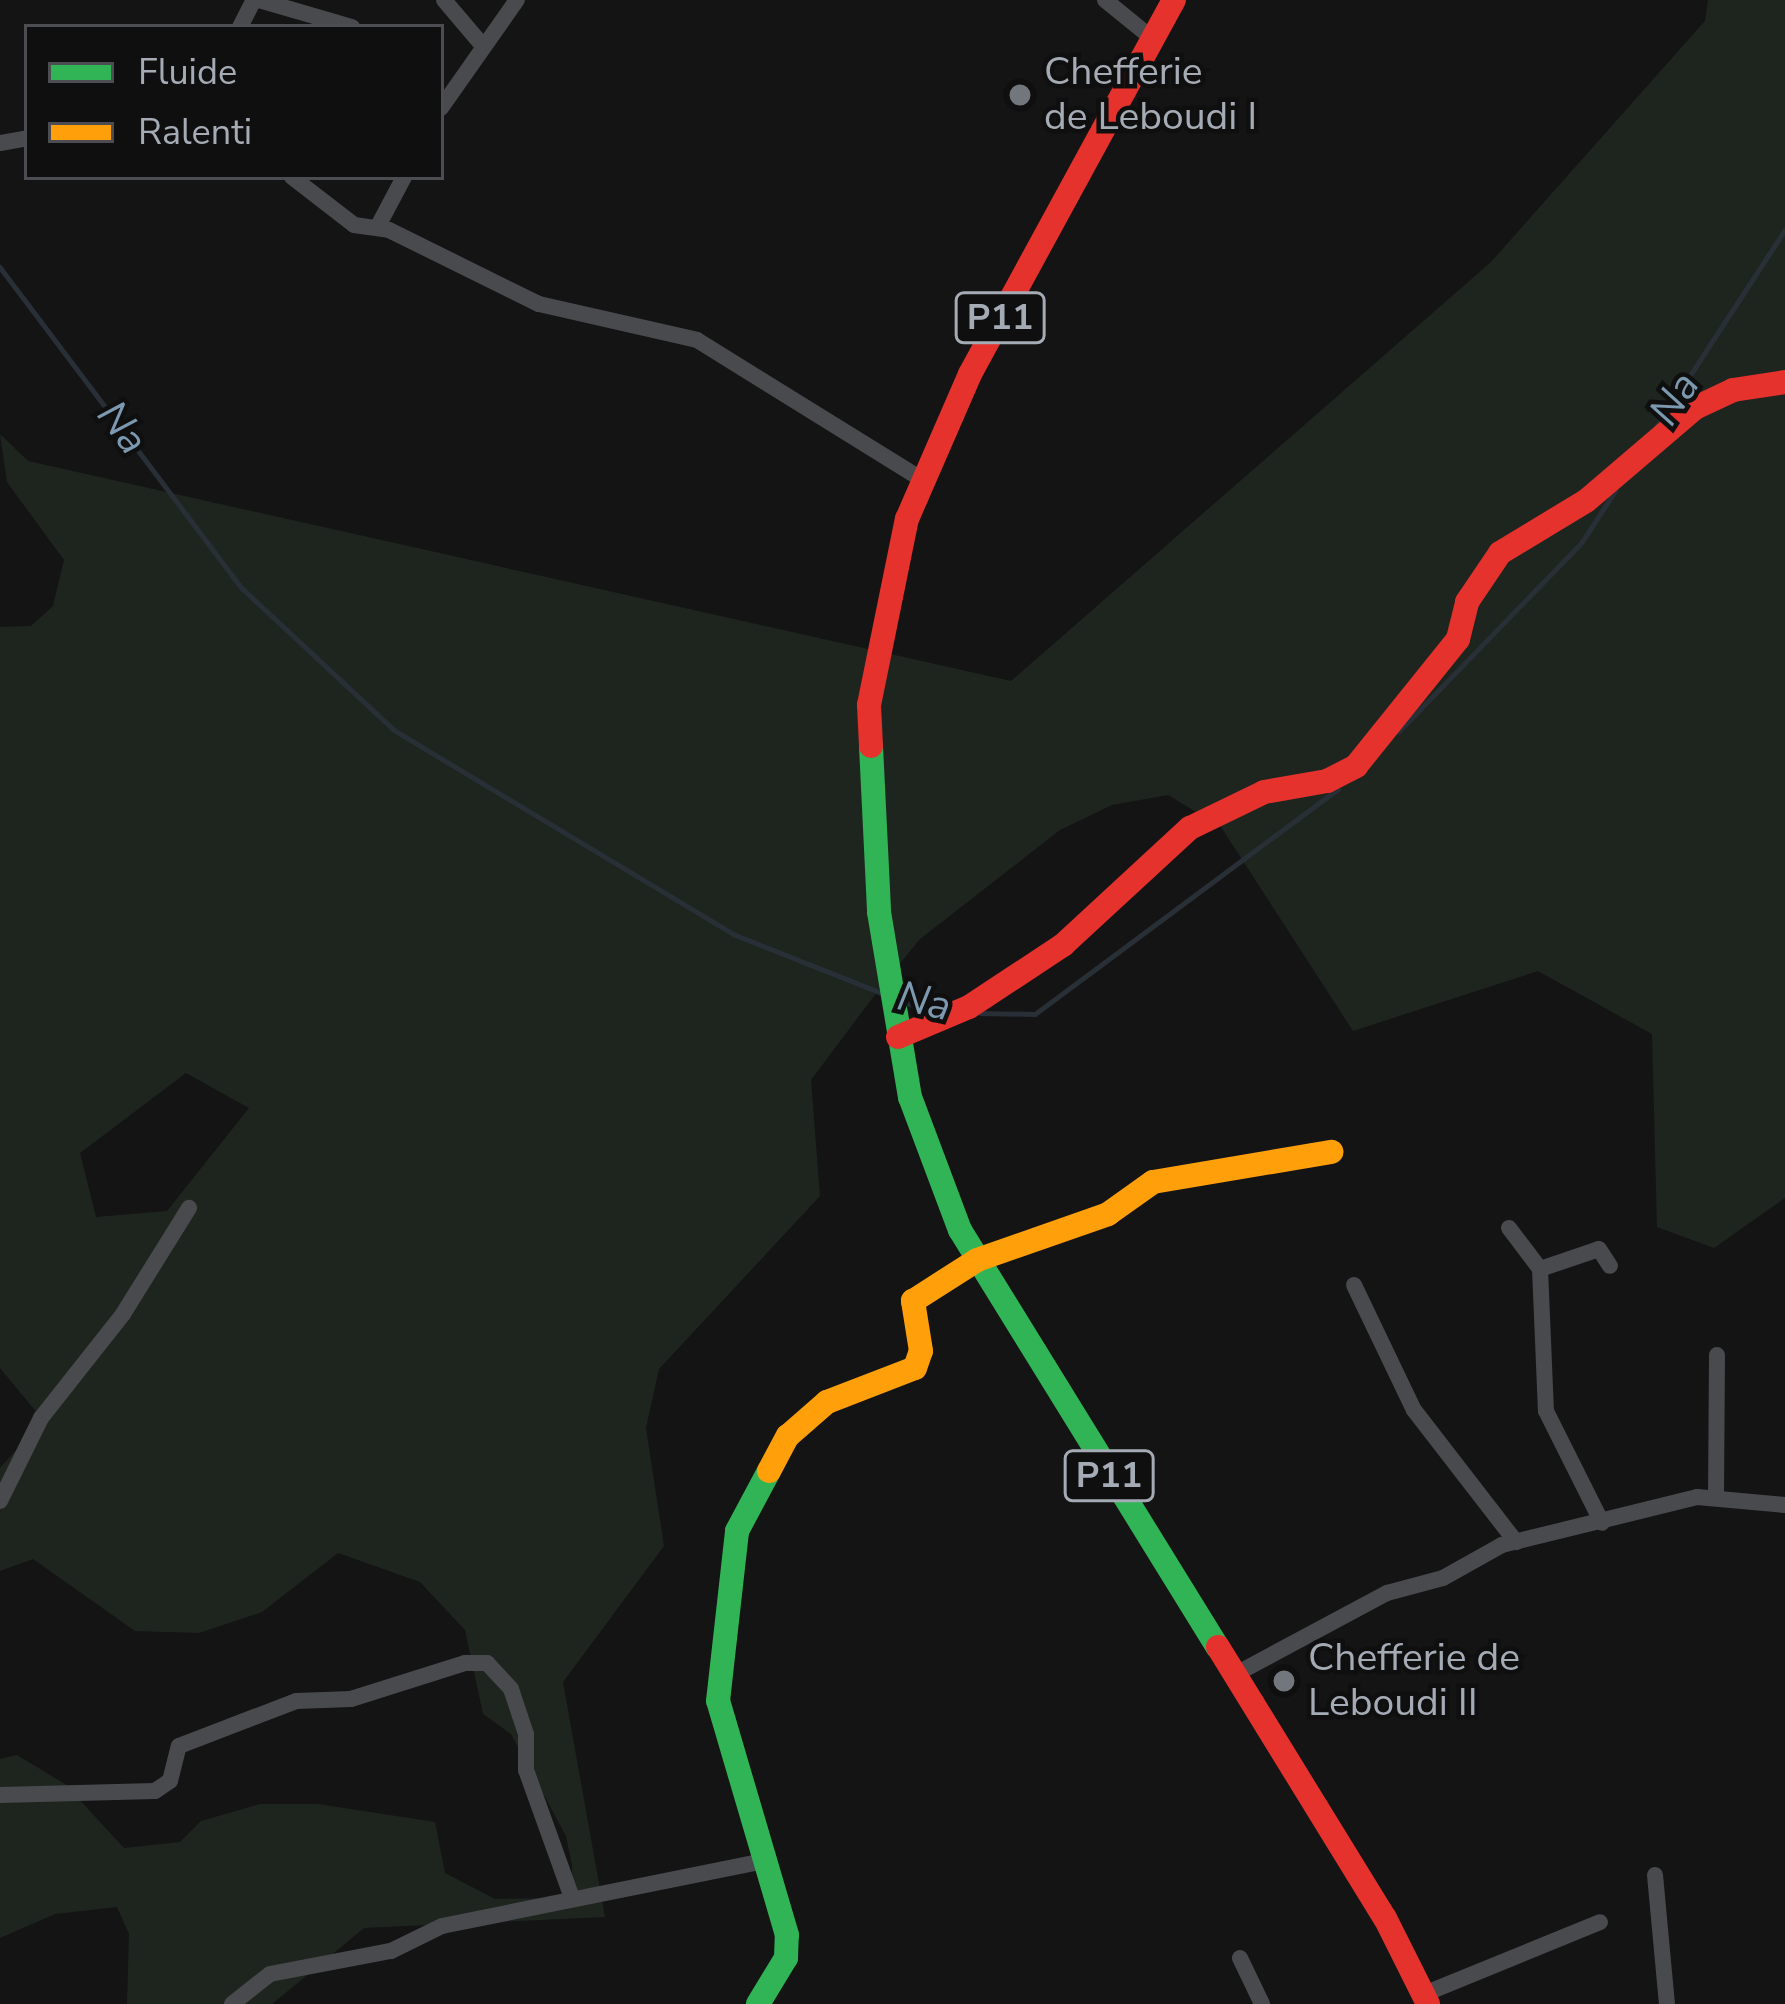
<!DOCTYPE html>
<html>
<head>
<meta charset="utf-8">
<style>
	body { margin:0 }
	#map { position:relative; width:1785px; height:2004px; overflow:hidden; background:#141415; font-family:"Nunito Sans",sans-serif }
	div>[style] { position:absolute }
	.green>* { inset:0; background:#1e251f }
	.stream>* { height:4.5px; margin:-2.25px; padding:0 2.25px; transform-origin:2.25px; border-radius:2.25px; background:#282f36 }
	.street>* { height:16px; margin:-8px; padding:0 8px; transform-origin:8px; border-radius:8px; background:#494a4d }
	.fast>* { height:24px; margin:-12px; padding:0 12px; transform-origin:12px; border-radius:12px; background:#30b455 }
	.slow>* { height:24px; margin:-12px; padding:0 12px; transform-origin:12px; border-radius:12px; background:#ff9f0a }
	.jam>* { height:24px; margin:-12px; padding:0 12px; transform-origin:12px; border-radius:12px; background:#e5322d }
	.dots>* { width:33px; height:33px; translate:-50% -50%; box-sizing:border-box; border:6px solid #0f0f10; border-radius:50% }
	span { translate:-50% -50%; white-space:nowrap; text-align:center; line-height:1.15; -webkit-text-stroke:9px #0f0f10; paint-order:stroke }
	.shield-label span { padding:3px 9px; background:#0f0f10; border:3px solid; border-radius:9px; -webkit-text-stroke-width:0 }
	.shield-label { font-size:36px; color:#a5abb5; font-weight:700 }
	.poi-label { font-size:39px; color:#a5abb5 }
	.left { translate:0 -50%; text-align:left }
	.water-label { font-size:42px; color:#7d99b0; font-style:italic }
	.legend { position:absolute; left:24px; top:24px; width:420px; height:156px; box-sizing:border-box; background:#0f0f10; border:3px solid #4b4d52; margin:0; padding:15px 21px; list-style:none; font-size:36px; color:#a5abb5 }
	.legend li { display:flex; align-items:center; gap:24px; height:60px }
	.legend b { width:60px; border:3px solid #4b4d52 }
</style>
</head>
<body>
<div id="map">
	<div class="green">
		<i style="clip-path:polygon(evenodd,1708px 0,1785px 0,1785px 1198px,1714px 1248px,1657px 1227px,1652px 1034px,1538px 971px,1353px 1031px,1221px 827px,1168px 795px,1112px 805px,1060px 830px,920px 939px,883px 984px,811px 1080px,820px 1196px,659px 1369px,646px 1428px,664px 1546px,563px 1682px,605px 1917px,364px 1928px,272px 2004px,127px 2004px,129px 1934px,117px 1907px,55px 1914px,0 1938px,0 1759px,17px 1755px,65px 1784px,124px 1848px,180px 1842px,201px 1821px,260px 1804px,318px 1804px,435px 1822px,445px 1873px,495px 1899px,572px 1898px,572px 1865px,566px 1836px,511px 1734px,483px 1714px,465px 1630px,420px 1582px,338px 1553px,262px 1612px,199px 1633px,135px 1631px,33px 1559px,0 1571px,0 1468px,43px 1420px,0 1368px,0 627px,31px 626px,53px 606px,64px 560px,7px 482px,0 434px,28px 461px,1011px 681px,1491px 262px,1705px 21px,1708px 0,186px 1073px,249px 1108px,167px 1211px,96px 1217px,80px 1153px,186px 1073px)"></i>
	</div>
	<div class="stream">
		<i style="left:0;top:267px;width:403px;rotate:53deg"></i>
		<i style="left:243px;top:589px;width:207px;rotate:43deg"></i>
		<i style="left:394px;top:730px;width:396px;rotate:31deg"></i>
		<i style="left:733px;top:934px;width:160px;rotate:21.6deg"></i>
		<i style="left:1657px;top:426px;width:234px;rotate:-56.9deg"></i>
		<i style="left:1398px;top:732px;width:264px;rotate:-45.9deg"></i>
		<i style="left:1582px;top:542px;width:61px;rotate:-57.1deg"></i>
		<i style="left:904px;top:1002px;width:31px;rotate:19deg"></i>
		<i style="left:980px;top:1013px;width:55px;rotate:1deg"></i>
		<i style="left:1035px;top:1014px;width:377px;rotate:-36.6deg"></i>
	</div>
	<div class="street">
		<i style="left:259px;top:0;width:97px;rotate:16.2deg"></i>
		<i style="left:444px;top:0;width:60px;rotate:49.7deg"></i>
		<i style="left:1105px;top:0;width:62px;rotate:39.1deg"></i>
		<i style="left:240px;top:27px;width:30px;rotate:-63deg"></i>
		<i style="left:441px;top:108px;width:132px;rotate:-54.9deg"></i>
		<i style="left:0;top:143px;width:27px;rotate:-10deg"></i>
		<i style="left:292px;top:177px;width:78px;rotate:37.7deg"></i>
		<i style="left:354px;top:225px;width:35px;rotate:8deg"></i>
		<i style="left:389px;top:230px;width:167px;rotate:26.3deg"></i>
		<i style="left:539px;top:304px;width:162px;rotate:12.8deg"></i>
		<i style="left:697px;top:340px;width:264px;rotate:31.8deg"></i>
		<i style="left:377px;top:228px;width:58px;rotate:-62.1deg"></i>
		<i style="left:1509px;top:1228px;width:51px;rotate:52.9deg"></i>
		<i style="left:1540px;top:1269px;width:142px;rotate:87.6deg"></i>
		<i style="left:1546px;top:1411px;width:125px;rotate:63.4deg"></i>
		<i style="left:1540px;top:1269px;width:62px;rotate:-18.7deg"></i>
		<i style="left:1599px;top:1249px;width:20px;rotate:57deg"></i>
		<i style="left:1354px;top:1285px;width:139px;rotate:64.4deg"></i>
		<i style="left:1414px;top:1410px;width:167px;rotate:52.3deg"></i>
		<i style="left:1716px;top:1497px;width:142px;rotate:-89.6deg"></i>
		<i style="left:0;top:1501px;width:93px;rotate:-63.7deg"></i>
		<i style="left:41px;top:1418px;width:132px;rotate:-51.7deg"></i>
		<i style="left:123px;top:1314px;width:125px;rotate:-58.1deg"></i>
		<i style="left:1234px;top:1675px;width:174px;rotate:-28.2deg"></i>
		<i style="left:1387px;top:1593px;width:58px;rotate:-15deg"></i>
		<i style="left:1443px;top:1578px;width:68px;rotate:-29.2deg"></i>
		<i style="left:1502px;top:1545px;width:201px;rotate:-13.8deg"></i>
		<i style="left:1697px;top:1497px;width:88px;rotate:5.2deg"></i>
		<i style="left:0;top:1795px;width:155px;rotate:-1.5deg"></i>
		<i style="left:155px;top:1791px;width:18px;rotate:-34deg"></i>
		<i style="left:170px;top:1781px;width:36px;rotate:-76deg"></i>
		<i style="left:179px;top:1746px;width:125px;rotate:-21deg"></i>
		<i style="left:296px;top:1701px;width:55px;rotate:-2.1deg"></i>
		<i style="left:351px;top:1699px;width:120px;rotate:-17.5deg"></i>
		<i style="left:465px;top:1663px;width:22px"></i>
		<i style="left:487px;top:1663px;width:35px;rotate:47deg"></i>
		<i style="left:511px;top:1689px;width:47px;rotate:71.6deg"></i>
		<i style="left:526px;top:1734px;width:36px;rotate:90deg"></i>
		<i style="left:526px;top:1770px;width:136px;rotate:70.2deg"></i>
		<i style="left:1655px;top:1875px;width:130px;rotate:84.7deg"></i>
		<i style="left:1240px;top:1958px;width:51px;rotate:64.4deg"></i>
		<i style="left:1424px;top:1994px;width:190px;rotate:-22.2deg"></i>
		<i style="left:232px;top:2004px;width:48px;rotate:-38.3deg"></i>
		<i style="left:270px;top:1974px;width:123px;rotate:-10.8deg"></i>
		<i style="left:391px;top:1951px;width:57px;rotate:-26.1deg"></i>
		<i style="left:442px;top:1926px;width:328px;rotate:-11.4deg"></i>
	</div>
	<div class="fast">
		<i style="left:871px;top:746px;width:166px;rotate:87.2deg"></i>
		<i style="left:879px;top:912px;width:188px;rotate:80.5deg"></i>
		<i style="left:910px;top:1097px;width:142px;rotate:69.4deg"></i>
		<i style="left:960px;top:1230px;width:490px;rotate:58.3deg"></i>
		<i style="left:758px;top:2004px;width:54px;rotate:-58.7deg"></i>
		<i style="left:786px;top:1958px;width:23px;rotate:-88deg"></i>
		<i style="left:787px;top:1935px;width:244px;rotate:-106.4deg"></i>
		<i style="left:718px;top:1701px;width:171px;rotate:-83.6deg"></i>
		<i style="left:737px;top:1531px;width:68px;rotate:-61.9deg"></i>
	</div>
	<div class="slow">
		<i style="left:769px;top:1471px;width:40px;rotate:-62deg"></i>
		<i style="left:788px;top:1436px;width:52px;rotate:-41.1deg"></i>
		<i style="left:827px;top:1402px;width:94px;rotate:-21.1deg"></i>
		<i style="left:915px;top:1368px;width:18px;rotate:-71deg"></i>
		<i style="left:921px;top:1351px;width:51px;rotate:-99.1deg"></i>
		<i style="left:913px;top:1301px;width:76px;rotate:-32.6deg"></i>
		<i style="left:977px;top:1260px;width:139px;rotate:-19.3deg"></i>
		<i style="left:1108px;top:1214px;width:55px;rotate:-35.4deg"></i>
		<i style="left:1153px;top:1182px;width:181px;rotate:-9.6deg"></i>
	</div>
	<div class="jam">
		<i style="left:871px;top:746px;width:41px;rotate:-92.8deg"></i>
		<i style="left:869px;top:705px;width:190px;rotate:-78.5deg"></i>
		<i style="left:907px;top:519px;width:158px;rotate:-66.5deg"></i>
		<i style="left:970px;top:374px;width:426px;rotate:-61.4deg"></i>
		<i style="left:898px;top:1037px;width:77px;rotate:-22.9deg"></i>
		<i style="left:969px;top:1007px;width:113px;rotate:-33.4deg"></i>
		<i style="left:1063px;top:945px;width:173px;rotate:-42.7deg"></i>
		<i style="left:1190px;top:828px;width:82px;rotate:-25.9deg"></i>
		<i style="left:1264px;top:792px;width:64px;rotate:-9.9deg"></i>
		<i style="left:1327px;top:781px;width:33px;rotate:-27deg"></i>
		<i style="left:1356px;top:766px;width:163px;rotate:-51.2deg"></i>
		<i style="left:1458px;top:639px;width:38px;rotate:-76deg"></i>
		<i style="left:1467px;top:602px;width:59px;rotate:-56deg"></i>
		<i style="left:1500px;top:553px;width:100px;rotate:-31.2deg"></i>
		<i style="left:1586px;top:501px;width:143px;rotate:-40.5deg"></i>
		<i style="left:1695px;top:408px;width:42px;rotate:-25.3deg"></i>
		<i style="left:1733px;top:390px;width:53px;rotate:-8.7deg"></i>
		<i style="left:1218px;top:1647px;width:318px;rotate:58.4deg"></i>
		<i style="left:1385px;top:1918px;width:96px;rotate:63.4deg"></i>
	</div>
	<div class="dots">
		<i style="left:1020px;top:95px;background:#72767d"></i>
		<i style="left:1284px;top:1681px;background:#72767d"></i>
	</div>
	<div class="shield-label">
		<span style="left:1000px;top:318px">P11</span>
		<span style="left:1109px;top:1476px">P11</span>
	</div>
	<div class="poi-label">
		<span class="left" style="left:1044px;top:95px">Chefferie<br>de Leboudi I</span>
		<span class="left" style="left:1308px;top:1681px">Chefferie de<br>Leboudi II</span>
	</div>
	<div class="water-label">
		<span style="left:1675px;top:399px;rotate:-57deg">Na</span>
		<span style="left:122px;top:428px;rotate:53deg">Na</span>
		<span style="left:924px;top:1002px;rotate:13deg">Na</span>
	</div>
	<ul class="legend">
	<li><b style="height:15px;background:#30b455"></b>Fluide</li>
	<li><b style="height:15px;background:#ff9f0a"></b>Ralenti</li>
	</ul>
</div>
</body>
</html>
